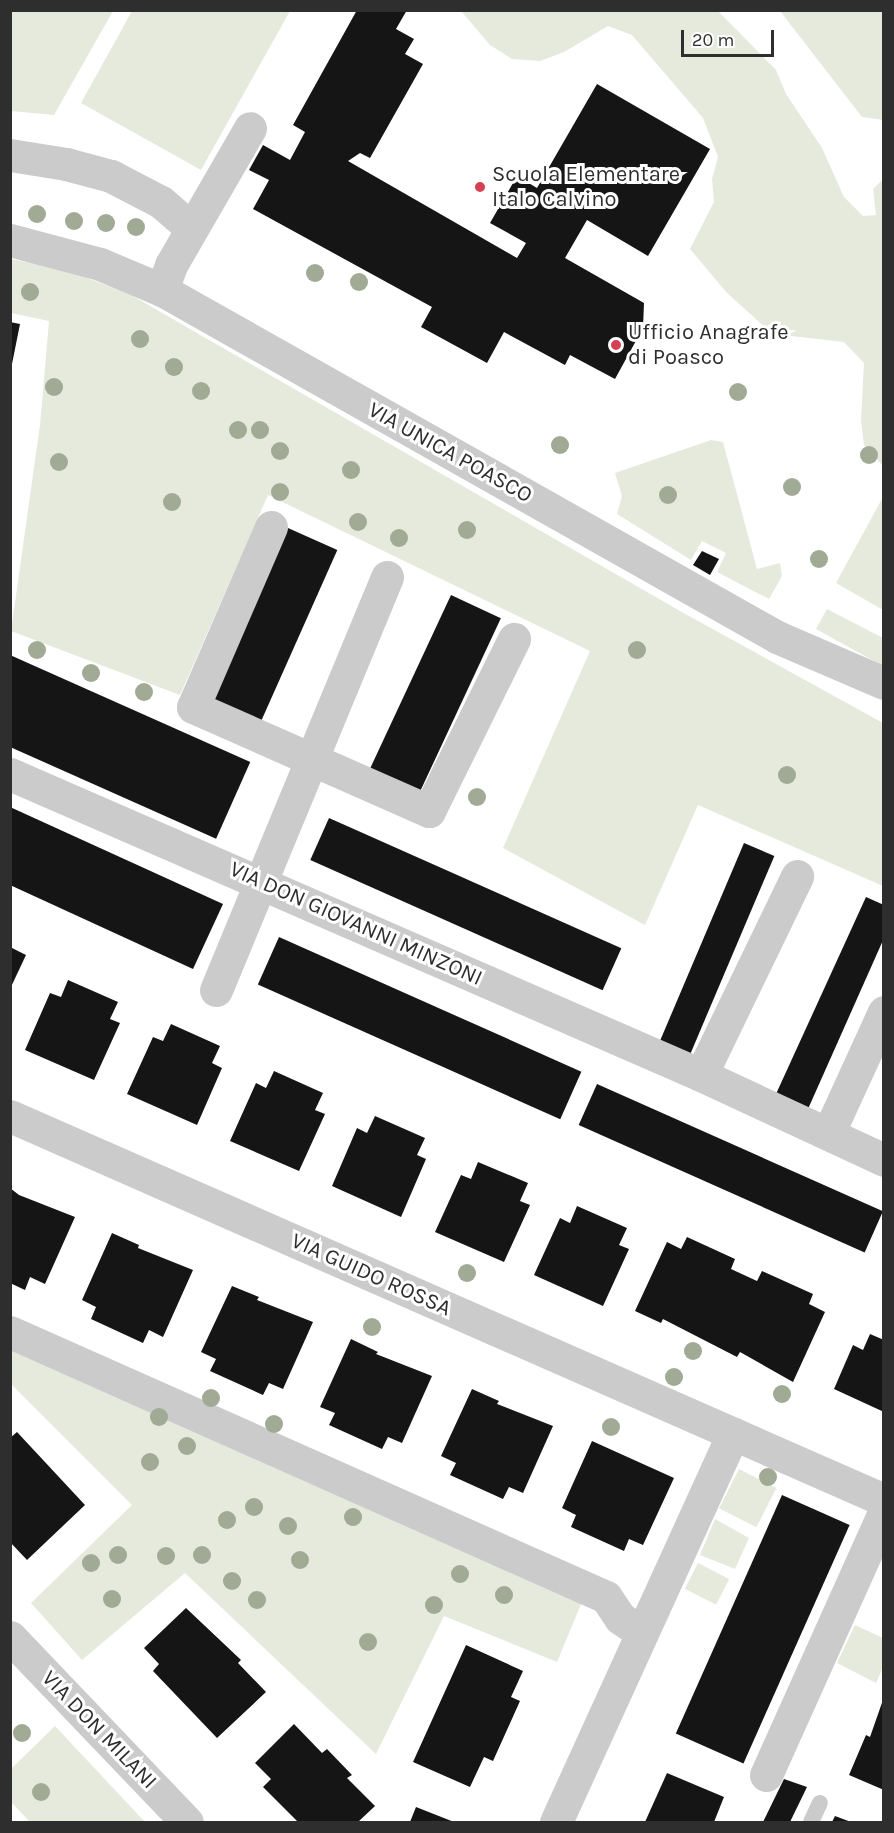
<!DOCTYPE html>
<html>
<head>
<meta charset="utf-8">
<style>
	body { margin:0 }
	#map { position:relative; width:894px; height:1833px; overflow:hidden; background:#fff; font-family:Karla,sans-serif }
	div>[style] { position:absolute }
	.green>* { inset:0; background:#e5eadd; transform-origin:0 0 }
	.building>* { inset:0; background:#151515; transform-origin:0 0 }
	.service>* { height:16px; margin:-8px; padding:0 8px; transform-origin:8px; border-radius:8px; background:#cbcbcb }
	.minor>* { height:33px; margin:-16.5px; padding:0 16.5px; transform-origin:16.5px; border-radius:16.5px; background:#cbcbcb }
	.trees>* { width:18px; height:18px; margin:-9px; border-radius:50%; background:#a0aa95 }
	.dots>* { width:16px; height:16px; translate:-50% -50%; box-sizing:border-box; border:3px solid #fff; border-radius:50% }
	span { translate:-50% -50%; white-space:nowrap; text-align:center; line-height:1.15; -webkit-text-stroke:6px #fff; paint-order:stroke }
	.poi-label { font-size:22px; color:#2e2e2e }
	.left { translate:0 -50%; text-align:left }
	.street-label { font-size:22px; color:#2e2e2e }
	.frame { position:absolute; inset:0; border:12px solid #2e2e2e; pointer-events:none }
	.scale { position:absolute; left:681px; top:30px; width:93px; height:27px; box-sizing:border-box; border:3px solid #2e2e2e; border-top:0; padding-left:8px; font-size:18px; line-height:21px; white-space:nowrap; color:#2e2e2e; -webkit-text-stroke:4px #fff; paint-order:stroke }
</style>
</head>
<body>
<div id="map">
	<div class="green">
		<i style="clip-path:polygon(10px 11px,113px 11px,54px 115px,11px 111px)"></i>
		<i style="clip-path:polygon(132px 11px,290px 11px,201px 170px,81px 103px)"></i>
		<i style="clip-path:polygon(461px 11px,718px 11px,776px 70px,786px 94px,822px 148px,844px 197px,863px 216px,876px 215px,873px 189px,883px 179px,883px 466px,864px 445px,861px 420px,864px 363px,844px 342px,791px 336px,766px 328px,727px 293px,690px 249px,714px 202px,712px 179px,718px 157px,703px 118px,632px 35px,608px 26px,564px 52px,540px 61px,512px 59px,490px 45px)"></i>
		<i style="clip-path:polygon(780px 11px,883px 11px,883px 120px,862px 117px)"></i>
		<i style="clip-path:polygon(10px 259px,65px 269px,131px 295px,680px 611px,883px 723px,883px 886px,698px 805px,645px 925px,503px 848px,590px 651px,268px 495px,180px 695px,11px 631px,40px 425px,49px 321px,11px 313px)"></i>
		<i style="clip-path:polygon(711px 440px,723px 442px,757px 569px,780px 563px,782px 576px,769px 599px,717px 572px,726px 553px,702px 541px,691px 560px,617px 514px,622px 496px,615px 473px)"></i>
		<i style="clip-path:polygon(883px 497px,884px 610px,883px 610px,836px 583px)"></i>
		<i style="clip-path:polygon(827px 609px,883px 638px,883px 666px,816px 629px)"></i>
		<i style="clip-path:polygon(10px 1347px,584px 1597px,557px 1662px,444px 1616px,376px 1754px,185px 1573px,82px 1660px,31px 1603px,132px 1505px,11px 1384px)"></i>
		<i style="left:739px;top:1469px;width:42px;height:44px;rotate:27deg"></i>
		<i style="clip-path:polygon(715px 1519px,749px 1538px,735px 1569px,700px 1555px)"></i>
		<i style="left:698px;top:1563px;width:35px;height:29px;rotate:27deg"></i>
		<i style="clip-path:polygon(855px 1625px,883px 1638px,883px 1667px,876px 1683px,837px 1663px)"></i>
		<i style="clip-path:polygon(55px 1726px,145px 1822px,30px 1822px,11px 1802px,11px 1769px)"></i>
	</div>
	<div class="building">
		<i style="clip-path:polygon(357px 10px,407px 10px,396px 29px,414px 39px,405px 54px,423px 64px,370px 158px,360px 153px,348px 161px,517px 258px,526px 243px,490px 223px,517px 176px,537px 188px,597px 84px,710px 149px,648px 256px,587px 220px,565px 258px,644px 303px,643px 328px,615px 379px,570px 355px,565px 365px,504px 332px,487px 363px,421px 327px,432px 307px,253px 209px,269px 180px,249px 170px,263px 145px,290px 160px,305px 132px,293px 125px)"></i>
		<i style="clip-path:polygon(10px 322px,20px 324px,12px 364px,10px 364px)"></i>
		<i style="left:288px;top:528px;width:54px;height:190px;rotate:24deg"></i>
		<i style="clip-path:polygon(702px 551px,719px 559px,710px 575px,693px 565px)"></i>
		<i style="left:451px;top:595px;width:55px;height:192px;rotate:25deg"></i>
		<i style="left:10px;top:655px;width:263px;height:84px;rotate:24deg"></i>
		<i style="clip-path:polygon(10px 807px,223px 904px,193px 969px,10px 885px)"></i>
		<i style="left:329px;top:818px;width:320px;height:46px;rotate:24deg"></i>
		<i style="left:744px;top:843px;width:33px;height:217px;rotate:23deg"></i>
		<i style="clip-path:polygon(866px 897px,884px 905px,884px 938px,808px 1109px,776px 1094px)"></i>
		<i style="left:279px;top:937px;width:331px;height:52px;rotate:24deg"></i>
		<i style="clip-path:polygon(10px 947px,26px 955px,10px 989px)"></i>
		<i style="clip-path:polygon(68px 980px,118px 1002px,110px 1019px,120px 1023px,94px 1080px,25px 1050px,50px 993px,61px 997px)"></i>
		<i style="clip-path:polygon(171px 1024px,220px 1046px,212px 1063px,222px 1068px,197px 1125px,127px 1094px,153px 1037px,163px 1041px)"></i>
		<i style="clip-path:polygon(274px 1071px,323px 1093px,315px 1110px,325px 1114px,299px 1171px,230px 1141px,256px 1083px,266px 1088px)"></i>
		<i style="left:597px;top:1084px;width:313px;height:45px;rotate:24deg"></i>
		<i style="clip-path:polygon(375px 1116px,425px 1138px,417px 1155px,426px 1159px,401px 1217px,332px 1186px,357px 1128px,367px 1133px)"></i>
		<i style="clip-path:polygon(478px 1162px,528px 1183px,520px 1201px,530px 1205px,504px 1262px,435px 1232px,461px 1175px,471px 1179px)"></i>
		<i style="clip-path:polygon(10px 1188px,19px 1195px,75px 1217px,45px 1284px,30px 1277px,25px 1290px,10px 1283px)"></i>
		<i style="clip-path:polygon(577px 1206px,627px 1228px,619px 1245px,629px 1249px,603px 1306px,534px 1275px,560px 1218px,570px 1223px)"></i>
		<i style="clip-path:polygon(112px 1233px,139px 1245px,138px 1248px,193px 1270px,163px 1337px,149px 1330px,143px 1343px,91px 1319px,96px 1307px,82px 1300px)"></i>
		<i style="clip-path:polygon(687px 1237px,735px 1259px,731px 1269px,757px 1281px,762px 1271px,813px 1294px,809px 1304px,825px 1312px,793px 1382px,740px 1352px,737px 1357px,663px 1319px,661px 1323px,635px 1311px,667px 1242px,681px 1249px)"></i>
		<i style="clip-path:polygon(232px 1286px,259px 1297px,257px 1300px,313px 1322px,283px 1389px,269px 1383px,263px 1395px,210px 1371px,216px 1359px,201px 1352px)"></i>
		<i style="clip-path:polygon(870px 1334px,884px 1340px,884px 1412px,834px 1389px,853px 1345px,863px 1350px)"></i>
		<i style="clip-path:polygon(351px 1339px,378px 1352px,376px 1354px,432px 1376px,402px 1443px,388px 1437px,382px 1449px,329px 1425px,335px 1413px,320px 1407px)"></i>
		<i style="clip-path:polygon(472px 1389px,499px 1401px,497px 1404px,553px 1426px,523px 1493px,509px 1487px,503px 1499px,450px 1475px,456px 1463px,441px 1456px)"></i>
		<i style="clip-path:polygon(17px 1432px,85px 1505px,27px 1560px,10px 1542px,10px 1438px)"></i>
		<i style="clip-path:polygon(592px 1441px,674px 1478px,643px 1545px,629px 1539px,624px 1551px,571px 1527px,576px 1515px,562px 1508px)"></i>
		<i style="left:782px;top:1495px;width:74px;height:261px;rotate:24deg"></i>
		<i style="clip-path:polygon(186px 1608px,241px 1660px,238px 1663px,266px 1692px,217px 1738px,153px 1671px,159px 1664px,144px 1648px)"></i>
		<i style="clip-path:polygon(466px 1645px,523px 1671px,511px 1697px,520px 1701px,493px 1761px,484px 1757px,470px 1787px,413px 1762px)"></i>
		<i style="clip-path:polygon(884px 1697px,884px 1790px,849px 1775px,866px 1735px,870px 1737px)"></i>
		<i style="clip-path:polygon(294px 1724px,322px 1753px,327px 1749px,352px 1775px,347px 1778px,375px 1806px,358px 1822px,298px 1822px,263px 1787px,271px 1779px,255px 1763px)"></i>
		<i style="clip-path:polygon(667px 1773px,724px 1797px,714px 1822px,645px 1822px)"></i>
		<i style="clip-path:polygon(784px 1779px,807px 1787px,790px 1822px,763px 1822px)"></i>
		<i style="clip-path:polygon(416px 1807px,454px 1822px,410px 1822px)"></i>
		<i style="clip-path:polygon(835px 1816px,851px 1822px,832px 1822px)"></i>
	</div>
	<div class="service">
		<i style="left:811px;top:1822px;width:21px;rotate:-65deg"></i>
	</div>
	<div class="minor">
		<i style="left:10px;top:155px;width:57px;rotate:9.1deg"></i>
		<i style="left:66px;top:164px;width:47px;rotate:14.9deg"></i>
		<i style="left:111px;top:176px;width:56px;rotate:27.5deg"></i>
		<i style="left:161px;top:202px;width:40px;rotate:41deg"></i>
		<i style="left:10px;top:240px;width:93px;rotate:14.9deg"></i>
		<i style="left:100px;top:264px;width:67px;rotate:22.8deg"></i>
		<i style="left:162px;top:290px;width:706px;rotate:29.43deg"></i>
		<i style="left:777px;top:637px;width:116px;rotate:23.3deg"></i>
		<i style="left:162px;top:290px;width:27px;rotate:-70deg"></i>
		<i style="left:171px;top:265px;width:158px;rotate:-60deg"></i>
		<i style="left:271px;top:527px;width:196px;rotate:113.4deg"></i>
		<i style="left:193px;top:707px;width:258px;rotate:23.8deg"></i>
		<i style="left:429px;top:811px;width:192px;rotate:-63.7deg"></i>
		<i style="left:10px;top:774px;width:754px;rotate:23.54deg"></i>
		<i style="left:701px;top:1075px;width:202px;rotate:24.9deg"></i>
		<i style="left:216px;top:990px;width:447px;rotate:-67.5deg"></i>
		<i style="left:701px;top:1075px;width:221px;rotate:-64.2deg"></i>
		<i style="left:10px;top:1116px;width:955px;rotate:23.72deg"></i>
		<i style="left:829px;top:1132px;width:132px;rotate:-65.4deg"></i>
		<i style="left:10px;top:1332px;width:652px;rotate:23.97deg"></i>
		<i style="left:606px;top:1597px;width:25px;rotate:56deg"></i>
		<i style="left:620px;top:1618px;width:25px;rotate:34deg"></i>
		<i style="left:10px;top:1637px;width:256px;rotate:46.3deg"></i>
		<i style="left:766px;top:1775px;width:288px;rotate:-65.8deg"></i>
		<i style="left:556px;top:1822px;width:427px;rotate:-65.5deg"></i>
	</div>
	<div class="trees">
		<i style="left:37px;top:214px"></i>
		<i style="left:74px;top:221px"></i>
		<i style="left:106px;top:223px"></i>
		<i style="left:136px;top:227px"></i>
		<i style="left:315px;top:273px"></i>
		<i style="left:359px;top:282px"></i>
		<i style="left:30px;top:292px"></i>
		<i style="left:140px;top:339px"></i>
		<i style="left:174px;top:367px"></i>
		<i style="left:54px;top:387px"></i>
		<i style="left:201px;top:391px"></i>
		<i style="left:738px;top:392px"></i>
		<i style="left:238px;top:430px"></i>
		<i style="left:260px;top:430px"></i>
		<i style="left:560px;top:445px"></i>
		<i style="left:280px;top:451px"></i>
		<i style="left:869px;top:455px"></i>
		<i style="left:59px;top:462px"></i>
		<i style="left:351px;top:470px"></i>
		<i style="left:792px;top:487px"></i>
		<i style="left:280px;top:492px"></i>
		<i style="left:668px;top:495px"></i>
		<i style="left:172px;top:502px"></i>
		<i style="left:358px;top:522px"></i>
		<i style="left:467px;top:530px"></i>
		<i style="left:399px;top:538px"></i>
		<i style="left:819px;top:559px"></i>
		<i style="left:37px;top:650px"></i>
		<i style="left:637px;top:650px"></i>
		<i style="left:91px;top:673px"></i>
		<i style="left:144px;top:692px"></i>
		<i style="left:787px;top:775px"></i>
		<i style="left:477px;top:797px"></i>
		<i style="left:467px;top:1273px"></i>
		<i style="left:372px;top:1327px"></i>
		<i style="left:693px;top:1351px"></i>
		<i style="left:674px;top:1377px"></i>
		<i style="left:782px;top:1394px"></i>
		<i style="left:211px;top:1398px"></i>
		<i style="left:159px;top:1417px"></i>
		<i style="left:274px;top:1424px"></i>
		<i style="left:611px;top:1427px"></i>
		<i style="left:187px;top:1446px"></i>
		<i style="left:150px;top:1462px"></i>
		<i style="left:768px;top:1477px"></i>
		<i style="left:254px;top:1507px"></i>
		<i style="left:353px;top:1517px"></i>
		<i style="left:227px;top:1520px"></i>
		<i style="left:288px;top:1526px"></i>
		<i style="left:118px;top:1555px"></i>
		<i style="left:202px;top:1555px"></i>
		<i style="left:166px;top:1556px"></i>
		<i style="left:300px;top:1560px"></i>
		<i style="left:91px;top:1563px"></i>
		<i style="left:460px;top:1574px"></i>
		<i style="left:232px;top:1581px"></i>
		<i style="left:504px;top:1595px"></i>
		<i style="left:112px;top:1599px"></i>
		<i style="left:257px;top:1600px"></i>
		<i style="left:434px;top:1605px"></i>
		<i style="left:368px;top:1642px"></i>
		<i style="left:22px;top:1733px"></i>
		<i style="left:41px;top:1792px"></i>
	</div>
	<div class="dots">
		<i style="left:480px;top:187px;background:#d54052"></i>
		<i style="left:616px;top:345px;background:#d54052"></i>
	</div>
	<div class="poi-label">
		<span class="left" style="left:492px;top:187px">Scuola Elementare<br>Italo Calvino</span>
		<span class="left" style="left:628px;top:345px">Ufficio Anagrafe<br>di Poasco</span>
	</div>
	<div class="street-label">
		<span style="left:450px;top:453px;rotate:29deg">VIA UNICA POASCO</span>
		<span style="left:356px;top:924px;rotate:24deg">VIA DON GIOVANNI MINZONI</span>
		<span style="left:371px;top:1275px;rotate:24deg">VIA GUIDO ROSSA</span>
		<span style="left:99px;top:1730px;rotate:46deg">VIA DON MILANI</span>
	</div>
	<div class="frame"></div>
	<div class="scale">20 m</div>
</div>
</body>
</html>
